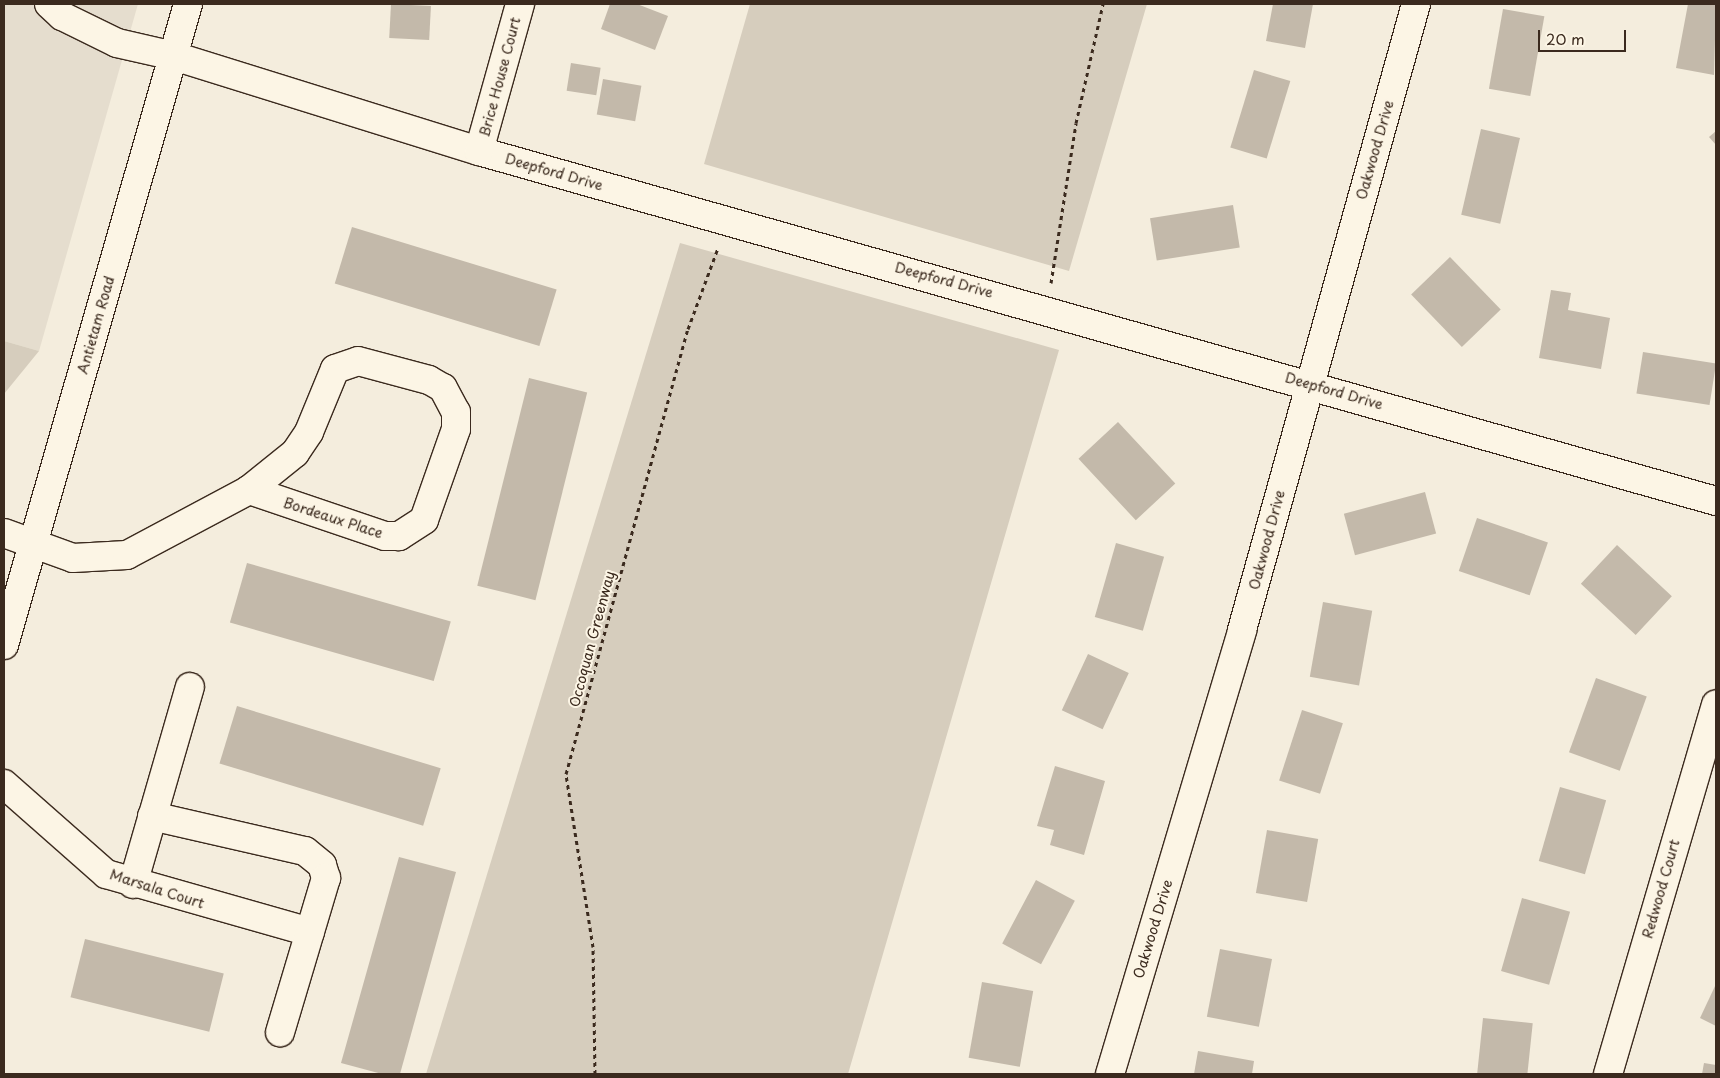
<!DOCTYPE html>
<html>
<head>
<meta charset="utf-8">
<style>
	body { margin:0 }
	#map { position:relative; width:1720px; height:1078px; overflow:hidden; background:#f4eddd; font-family:"Playpen Sans",sans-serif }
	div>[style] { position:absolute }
	.built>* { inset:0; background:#e5ddce }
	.green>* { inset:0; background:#d6cdbd }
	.building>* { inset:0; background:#c3b9aa; transform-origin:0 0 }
	.path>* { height:3px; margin-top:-1.5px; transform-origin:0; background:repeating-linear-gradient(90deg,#3b2a1e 0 4px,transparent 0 8px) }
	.roads { filter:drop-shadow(1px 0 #3b2a1e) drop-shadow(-1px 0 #3b2a1e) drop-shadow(0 1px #3b2a1e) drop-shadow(0 -1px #3b2a1e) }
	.minor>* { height:28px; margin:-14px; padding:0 14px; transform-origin:14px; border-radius:14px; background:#fcf5e5 }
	span { translate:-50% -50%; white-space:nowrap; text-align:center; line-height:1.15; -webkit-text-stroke:4px #fcf5e5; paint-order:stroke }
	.street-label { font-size:14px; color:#3b2a1e }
	.frame { position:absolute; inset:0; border:5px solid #3b2a1e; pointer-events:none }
	.scale { position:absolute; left:1538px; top:30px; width:88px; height:22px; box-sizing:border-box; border:2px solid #3b2a1e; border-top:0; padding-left:6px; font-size:15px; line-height:18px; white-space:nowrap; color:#3b2a1e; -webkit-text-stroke:4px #fcf5e5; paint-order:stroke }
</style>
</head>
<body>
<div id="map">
	<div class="built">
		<i style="clip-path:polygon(4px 4px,138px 4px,39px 351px,4px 341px)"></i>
	</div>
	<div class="green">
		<i style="clip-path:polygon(750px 4px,1147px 4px,1069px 271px,704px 164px)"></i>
		<i style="clip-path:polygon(680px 243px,1059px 350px,848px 1074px,426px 1074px)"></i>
		<i style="clip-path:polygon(4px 341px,39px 351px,4px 394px)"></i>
	</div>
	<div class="building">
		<i style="left:391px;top:4px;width:40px;height:34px;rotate:3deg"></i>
		<i style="clip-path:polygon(610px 4px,637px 4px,668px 16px,655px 50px,601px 29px)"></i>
		<i style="clip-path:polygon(1273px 4px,1313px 4px,1305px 48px,1266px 41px)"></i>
		<i style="clip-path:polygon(1688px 4px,1716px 4px,1714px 75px,1676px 68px)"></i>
		<i style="left:1503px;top:9px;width:42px;height:81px;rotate:10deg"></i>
		<i style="left:571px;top:63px;width:30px;height:28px;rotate:9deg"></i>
		<i style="left:1254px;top:70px;width:38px;height:81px;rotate:17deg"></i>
		<i style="left:603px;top:79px;width:39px;height:36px;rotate:10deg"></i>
		<i style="left:1481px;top:129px;width:40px;height:88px;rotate:13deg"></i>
		<i style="clip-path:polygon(1716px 131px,1716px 145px,1709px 137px)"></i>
		<i style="left:1233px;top:205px;width:43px;height:84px;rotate:81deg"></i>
		<i style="left:352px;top:227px;width:214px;height:59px;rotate:17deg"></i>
		<i style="left:1450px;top:257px;width:73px;height:54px;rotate:46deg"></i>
		<i style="clip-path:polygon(1551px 290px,1571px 293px,1568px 310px,1610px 318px,1601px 369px,1539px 358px)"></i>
		<i style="left:1643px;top:352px;width:74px;height:42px;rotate:9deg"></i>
		<i style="left:529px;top:378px;width:60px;height:214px;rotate:14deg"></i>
		<i style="left:1118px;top:422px;width:84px;height:54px;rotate:47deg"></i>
		<i style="left:1425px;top:492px;width:43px;height:84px;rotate:75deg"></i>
		<i style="left:1477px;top:518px;width:75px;height:56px;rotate:19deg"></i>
		<i style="left:1116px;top:543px;width:50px;height:77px;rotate:16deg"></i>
		<i style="left:1617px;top:545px;width:75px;height:53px;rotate:43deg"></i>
		<i style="left:247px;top:563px;width:212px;height:62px;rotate:16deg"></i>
		<i style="left:1323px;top:602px;width:50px;height:76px;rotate:10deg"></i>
		<i style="left:1088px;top:654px;width:45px;height:62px;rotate:25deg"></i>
		<i style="left:1596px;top:678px;width:54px;height:79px;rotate:20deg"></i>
		<i style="left:237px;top:706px;width:213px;height:60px;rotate:17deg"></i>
		<i style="left:1302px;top:710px;width:43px;height:74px;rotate:18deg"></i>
		<i style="clip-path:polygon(1055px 766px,1105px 781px,1084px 855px,1050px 845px,1054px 830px,1037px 826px)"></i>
		<i style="left:1560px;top:787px;width:48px;height:77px;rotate:16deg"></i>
		<i style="left:1267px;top:830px;width:52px;height:64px;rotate:10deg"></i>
		<i style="clip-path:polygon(399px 857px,456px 872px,400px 1074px,382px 1074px,341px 1063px)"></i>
		<i style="left:1036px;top:880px;width:44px;height:72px;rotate:28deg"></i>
		<i style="left:1522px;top:898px;width:50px;height:76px;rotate:16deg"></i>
		<i style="left:85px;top:939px;width:143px;height:60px;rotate:14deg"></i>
		<i style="left:1220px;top:949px;width:53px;height:69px;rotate:11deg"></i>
		<i style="left:982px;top:982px;width:52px;height:77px;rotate:10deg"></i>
		<i style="clip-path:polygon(1716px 984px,1716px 1026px,1700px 1018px)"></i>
		<i style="left:1483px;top:1018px;width:50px;height:56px;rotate:6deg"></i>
		<i style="clip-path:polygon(1198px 1051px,1254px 1061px,1252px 1074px,1194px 1074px)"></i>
		<i style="clip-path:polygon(1704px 1063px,1716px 1065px,1716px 1074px,1702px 1074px)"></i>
	</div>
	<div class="path">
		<i style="left:1051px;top:283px;width:162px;rotate:-81.1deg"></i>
		<i style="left:1076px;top:123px;width:122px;rotate:-77.2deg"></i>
		<i style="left:595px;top:1074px;width:127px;rotate:-90.9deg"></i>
		<i style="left:593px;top:947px;width:175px;rotate:-98.9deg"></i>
		<i style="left:566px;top:774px;width:461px;rotate:-74.7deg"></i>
		<i style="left:688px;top:329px;width:86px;rotate:-69.7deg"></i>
	</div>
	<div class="roads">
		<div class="minor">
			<i style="left:49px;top:4px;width:18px;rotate:43deg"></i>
			<i style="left:62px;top:16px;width:61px;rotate:26.1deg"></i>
			<i style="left:117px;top:43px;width:58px;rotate:12.8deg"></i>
			<i style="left:174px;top:56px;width:319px;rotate:17.3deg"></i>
			<i style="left:479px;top:151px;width:1286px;rotate:15.8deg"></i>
			<i style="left:479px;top:151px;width:153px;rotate:-74.4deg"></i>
			<i style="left:358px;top:361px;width:73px;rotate:15deg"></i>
			<i style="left:429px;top:380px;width:16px;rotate:30deg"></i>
			<i style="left:443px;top:388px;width:27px;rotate:62deg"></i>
			<i style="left:456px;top:412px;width:17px;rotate:90deg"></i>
			<i style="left:456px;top:429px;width:96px;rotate:109.4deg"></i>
			<i style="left:424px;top:520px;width:30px;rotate:147deg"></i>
			<i style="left:399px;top:536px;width:14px;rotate:180deg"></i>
			<i style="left:385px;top:536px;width:144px;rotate:-161.3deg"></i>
			<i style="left:249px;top:490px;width:59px;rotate:-38.8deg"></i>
			<i style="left:295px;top:453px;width:25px;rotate:-56deg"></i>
			<i style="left:309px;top:432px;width:68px;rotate:-67.6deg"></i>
			<i style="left:335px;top:369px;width:24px;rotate:-19deg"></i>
			<i style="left:4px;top:533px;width:73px;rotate:19.9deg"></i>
			<i style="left:73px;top:558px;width:54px;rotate:-3.2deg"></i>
			<i style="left:127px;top:555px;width:138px;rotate:-28deg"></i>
			<i style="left:4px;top:645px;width:667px;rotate:-73.98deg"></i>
			<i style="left:4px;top:784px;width:136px;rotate:41.4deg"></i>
			<i style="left:106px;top:874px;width:212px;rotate:15.9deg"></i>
			<i style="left:152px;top:816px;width:157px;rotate:12.9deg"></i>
			<i style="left:305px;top:851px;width:22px;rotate:39deg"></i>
			<i style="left:322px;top:865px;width:14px;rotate:73deg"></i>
			<i style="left:326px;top:878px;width:161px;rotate:106.6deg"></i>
			<i style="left:133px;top:884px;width:205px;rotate:-73.9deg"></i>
			<i style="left:1110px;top:1074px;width:463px;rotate:-73.4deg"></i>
			<i style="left:1242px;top:630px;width:650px;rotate:-74.47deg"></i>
			<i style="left:1608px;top:1074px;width:385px;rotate:-73.7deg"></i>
		</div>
	</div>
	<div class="street-label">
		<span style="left:500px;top:77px;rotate:-75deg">Brice House Court</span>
		<span style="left:1375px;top:150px;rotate:-74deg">Oakwood Drive</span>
		<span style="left:554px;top:172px;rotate:16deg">Deepford Drive</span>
		<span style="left:944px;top:280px;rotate:15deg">Deepford Drive</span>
		<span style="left:96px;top:325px;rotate:-74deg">Antietam Road</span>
		<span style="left:1334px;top:391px;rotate:16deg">Deepford Drive</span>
		<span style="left:333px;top:518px;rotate:18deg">Bordeaux Place</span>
		<span style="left:1267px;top:540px;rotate:-75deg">Oakwood Drive</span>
		<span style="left:592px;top:639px;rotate:-75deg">Occoquan Greenway</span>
		<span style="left:157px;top:889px;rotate:18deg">Marsala Court</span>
		<span style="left:1661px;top:889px;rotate:-74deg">Redwood Court</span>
		<span style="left:1153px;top:929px;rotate:-73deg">Oakwood Drive</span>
	</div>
	<div class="frame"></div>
	<div class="scale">20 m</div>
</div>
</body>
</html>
